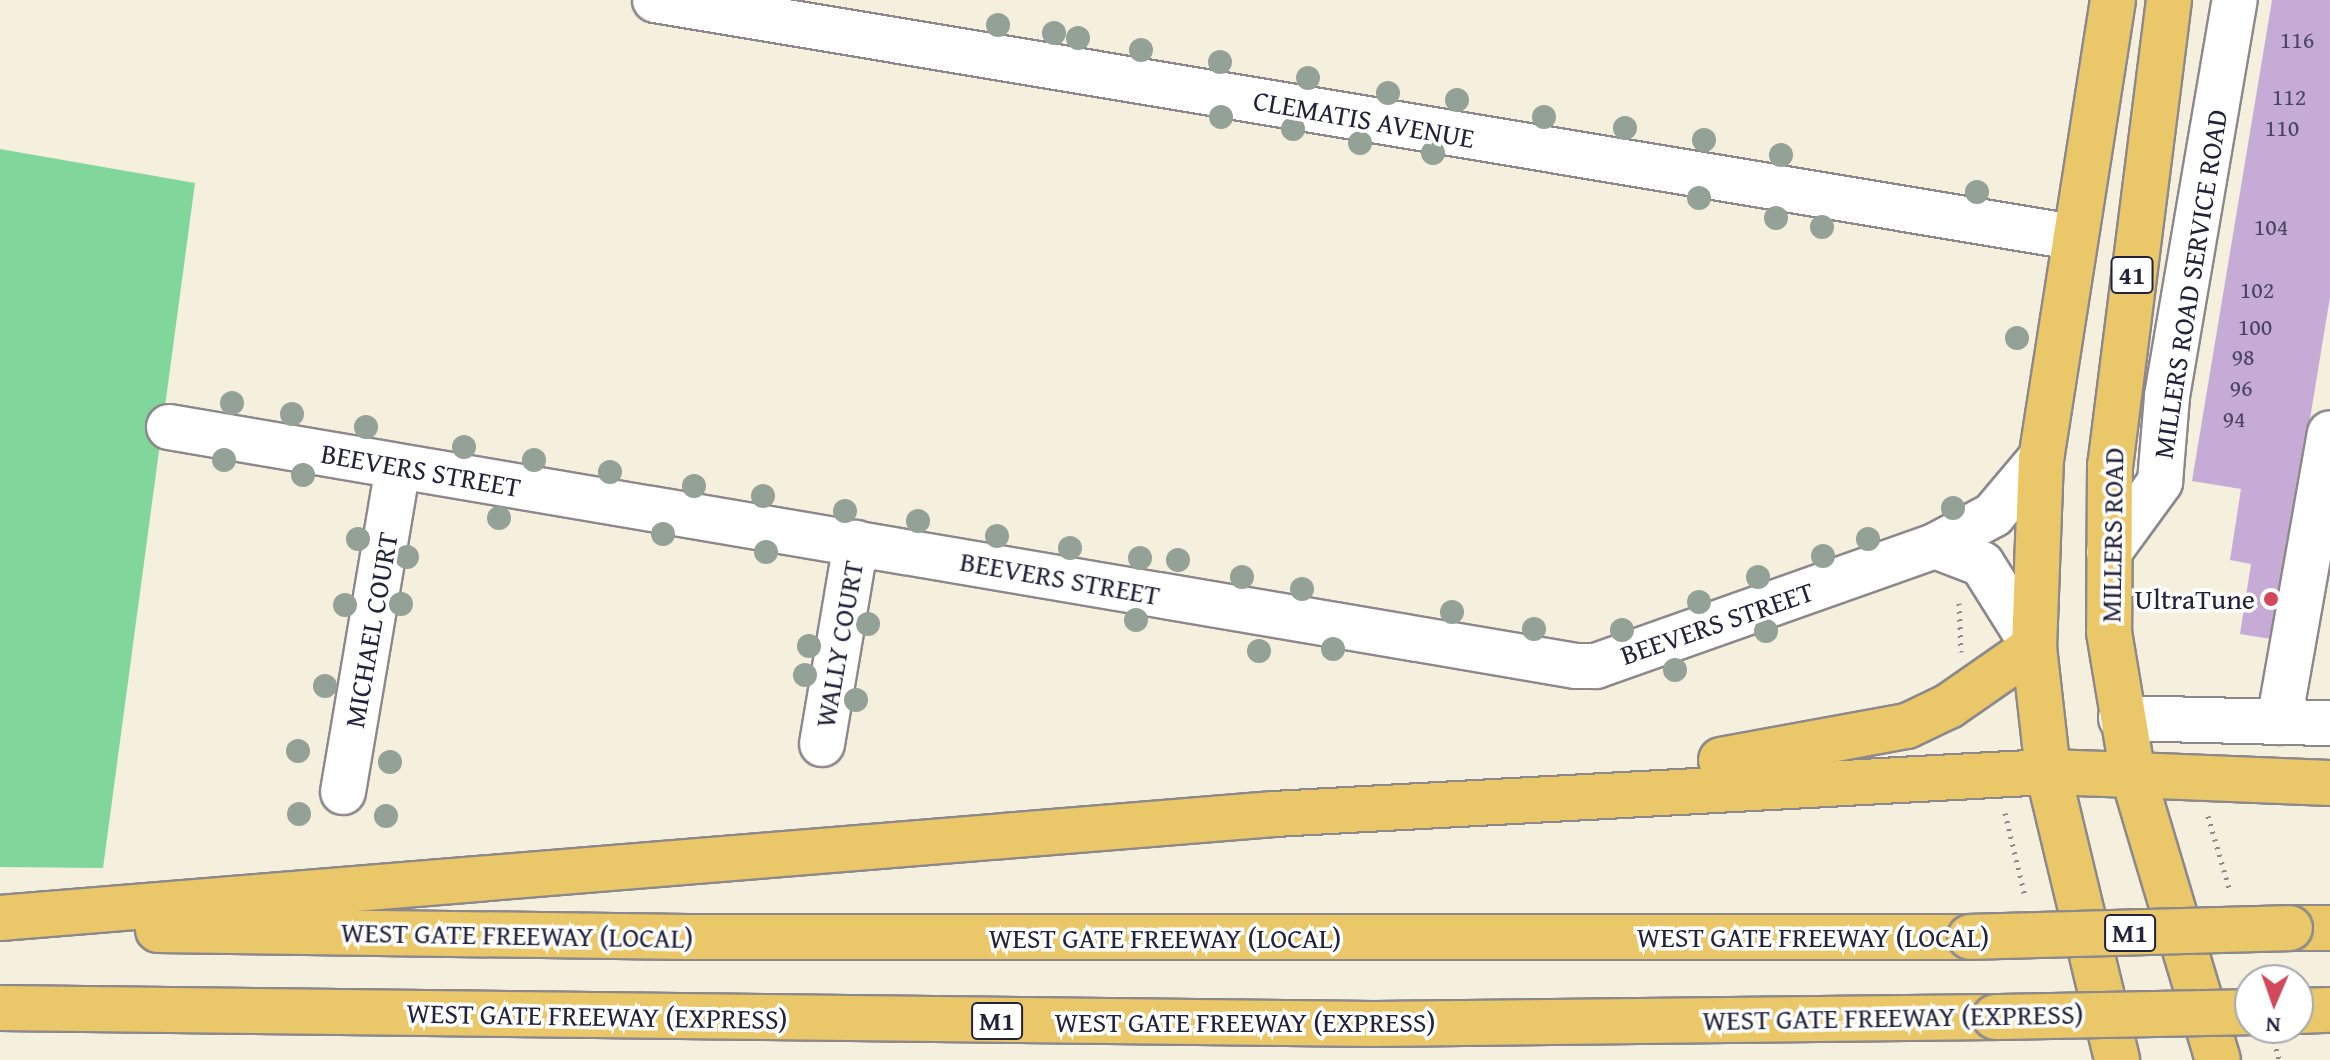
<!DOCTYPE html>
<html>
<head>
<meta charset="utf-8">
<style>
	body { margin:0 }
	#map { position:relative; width:2330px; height:1060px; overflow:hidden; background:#f5efde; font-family:"Gentium Book Plus",serif }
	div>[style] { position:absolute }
	.green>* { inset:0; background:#81d79b }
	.building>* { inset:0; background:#c6abd7 }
	.path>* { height:5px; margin-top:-2.5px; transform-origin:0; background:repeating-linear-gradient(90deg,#8c888c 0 2px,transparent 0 8px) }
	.roads { filter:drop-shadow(2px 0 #8c888c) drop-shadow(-2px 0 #8c888c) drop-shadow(0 2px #8c888c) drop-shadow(0 -2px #8c888c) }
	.minor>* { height:44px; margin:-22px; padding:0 22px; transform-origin:22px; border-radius:22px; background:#fff }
	.major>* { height:44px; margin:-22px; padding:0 22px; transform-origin:22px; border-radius:22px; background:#eac769 }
	.highway>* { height:44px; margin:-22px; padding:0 22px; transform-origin:22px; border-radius:22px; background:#eac769 }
	.bridges { filter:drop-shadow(2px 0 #8c888c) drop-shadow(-2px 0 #8c888c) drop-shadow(0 2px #8c888c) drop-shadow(0 -2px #8c888c) }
	.highway-bridge>* { height:44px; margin:-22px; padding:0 22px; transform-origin:22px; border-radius:22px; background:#eac769 }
	.trees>* { width:24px; height:24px; margin:-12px; border-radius:50%; background:#93a197 }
	.dots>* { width:22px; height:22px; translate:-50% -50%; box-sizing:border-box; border:4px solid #fff; border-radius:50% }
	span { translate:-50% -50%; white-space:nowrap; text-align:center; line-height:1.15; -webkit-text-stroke:7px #fff; paint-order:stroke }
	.number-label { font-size:24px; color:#4b4462 }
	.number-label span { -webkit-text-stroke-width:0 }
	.shield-label span { padding:2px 6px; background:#fff; border:2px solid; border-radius:6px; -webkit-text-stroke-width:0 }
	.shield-label { font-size:26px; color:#22223b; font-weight:700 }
	.street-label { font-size:28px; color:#22223b }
	.poi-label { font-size:28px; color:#22223b }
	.right { translate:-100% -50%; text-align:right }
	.north { position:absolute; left:2234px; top:964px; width:80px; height:80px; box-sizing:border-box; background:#fff; border:2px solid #a7a7b1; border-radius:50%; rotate:182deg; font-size:22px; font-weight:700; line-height:32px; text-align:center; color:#22223b }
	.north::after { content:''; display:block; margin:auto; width:28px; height:36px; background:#d1495b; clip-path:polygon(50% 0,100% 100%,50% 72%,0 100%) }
</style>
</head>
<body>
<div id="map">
	<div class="green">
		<i style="clip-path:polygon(0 149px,195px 183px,103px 868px,0 867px)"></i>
	</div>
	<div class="building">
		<i style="clip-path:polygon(2272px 0,2330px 0,2330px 297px,2297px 498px,2290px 642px,2240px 634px,2251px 564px,2230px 560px,2241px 489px,2192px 481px)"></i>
	</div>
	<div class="path">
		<i style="left:1959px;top:603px;width:49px;rotate:87.7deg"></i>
		<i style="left:2005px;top:813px;width:85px;rotate:76.5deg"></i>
		<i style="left:2208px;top:816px;width:78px;rotate:73.7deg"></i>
		<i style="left:2274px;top:1041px;width:20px;rotate:75deg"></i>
	</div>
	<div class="roads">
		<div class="minor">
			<i style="left:655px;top:0;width:1438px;rotate:9.49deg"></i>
			<i style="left:169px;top:427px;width:1427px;rotate:9.64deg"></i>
			<i style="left:1576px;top:666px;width:20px"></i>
			<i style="left:1596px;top:666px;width:360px;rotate:-19.5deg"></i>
			<i style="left:1935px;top:546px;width:66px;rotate:-28.1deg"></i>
			<i style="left:1993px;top:515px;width:75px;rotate:-49.9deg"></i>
			<i style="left:1935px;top:546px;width:50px;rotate:21deg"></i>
			<i style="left:1982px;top:564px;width:98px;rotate:57.9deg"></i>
			<i style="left:2109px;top:552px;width:87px;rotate:-53.9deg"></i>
			<i style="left:2160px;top:482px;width:86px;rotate:-85.3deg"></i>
			<i style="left:2167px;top:396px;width:402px;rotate:-80.3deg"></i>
			<i style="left:2121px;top:718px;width:209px;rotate:1.4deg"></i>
			<i style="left:2279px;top:722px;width:293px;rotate:-80deg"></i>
			<i style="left:822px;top:744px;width:204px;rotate:-80.4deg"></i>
			<i style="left:343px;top:792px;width:330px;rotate:-80.4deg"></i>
		</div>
		<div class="major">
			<i style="left:2113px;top:0;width:464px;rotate:98.9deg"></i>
			<i style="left:2041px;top:458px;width:189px;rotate:92.1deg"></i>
			<i style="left:2034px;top:647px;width:126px;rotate:83.6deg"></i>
			<i style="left:2048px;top:772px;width:296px;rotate:76.5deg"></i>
			<i style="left:2169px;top:0;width:469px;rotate:97.2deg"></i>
			<i style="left:2110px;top:465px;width:167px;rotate:90.3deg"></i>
			<i style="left:2109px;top:632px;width:145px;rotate:80.5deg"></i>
			<i style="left:2133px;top:775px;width:297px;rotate:73.4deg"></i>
			<i style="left:2048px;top:772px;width:85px;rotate:2deg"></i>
		</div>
		<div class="highway">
			<i style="left:1721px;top:760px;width:189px;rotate:-10.4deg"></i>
			<i style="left:1907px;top:726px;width:47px;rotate:-25.5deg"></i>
			<i style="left:1949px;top:706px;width:103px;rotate:-34.8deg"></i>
			<i style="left:2133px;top:775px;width:197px;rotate:2.3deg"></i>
			<i style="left:0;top:918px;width:1278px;rotate:-4.67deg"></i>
			<i style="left:1274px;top:814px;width:775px;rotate:-3.11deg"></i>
			<i style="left:2290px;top:928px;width:40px"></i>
			<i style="left:158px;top:930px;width:531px;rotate:0.76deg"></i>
			<i style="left:689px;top:937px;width:1281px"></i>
			<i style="left:0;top:1008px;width:1374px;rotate:0.67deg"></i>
			<i style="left:1374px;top:1024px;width:621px;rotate:-0.65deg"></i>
			<i style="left:2298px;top:1011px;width:32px;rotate:-2deg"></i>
		</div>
	</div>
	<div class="bridges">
		<div class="highway-bridge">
			<i style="left:1970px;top:937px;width:320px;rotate:-1.6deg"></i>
			<i style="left:1995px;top:1017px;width:255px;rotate:-1.1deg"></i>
		</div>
	</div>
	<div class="trees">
		<i style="left:998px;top:25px"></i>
		<i style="left:1054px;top:33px"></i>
		<i style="left:1078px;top:38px"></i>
		<i style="left:1141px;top:50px"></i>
		<i style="left:1220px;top:62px"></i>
		<i style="left:1308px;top:78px"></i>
		<i style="left:1388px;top:93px"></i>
		<i style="left:1457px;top:100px"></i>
		<i style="left:1221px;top:117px"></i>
		<i style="left:1544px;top:117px"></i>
		<i style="left:1625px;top:128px"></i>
		<i style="left:1293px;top:129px"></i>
		<i style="left:1704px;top:140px"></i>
		<i style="left:1360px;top:143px"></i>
		<i style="left:1433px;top:153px"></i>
		<i style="left:1781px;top:155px"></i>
		<i style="left:1977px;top:192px"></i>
		<i style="left:1699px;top:198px"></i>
		<i style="left:1776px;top:218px"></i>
		<i style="left:1822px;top:227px"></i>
		<i style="left:2017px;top:338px"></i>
		<i style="left:232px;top:403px"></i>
		<i style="left:292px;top:414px"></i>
		<i style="left:366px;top:427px"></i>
		<i style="left:464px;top:447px"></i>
		<i style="left:224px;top:460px"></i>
		<i style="left:534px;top:460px"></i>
		<i style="left:610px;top:472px"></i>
		<i style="left:303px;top:475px"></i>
		<i style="left:694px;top:486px"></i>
		<i style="left:763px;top:496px"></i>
		<i style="left:1953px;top:508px"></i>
		<i style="left:845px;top:511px"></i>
		<i style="left:499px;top:518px"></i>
		<i style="left:918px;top:521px"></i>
		<i style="left:663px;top:534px"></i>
		<i style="left:997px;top:536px"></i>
		<i style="left:358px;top:539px"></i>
		<i style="left:1868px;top:539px"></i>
		<i style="left:1070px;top:548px"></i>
		<i style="left:766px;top:552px"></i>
		<i style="left:1823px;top:556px"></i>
		<i style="left:407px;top:557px"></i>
		<i style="left:1140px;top:558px"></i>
		<i style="left:1178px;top:560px"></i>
		<i style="left:1242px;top:577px"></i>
		<i style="left:1758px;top:577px"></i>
		<i style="left:1302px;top:589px"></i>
		<i style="left:1699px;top:602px"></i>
		<i style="left:401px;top:604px"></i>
		<i style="left:345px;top:605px"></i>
		<i style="left:1452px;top:612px"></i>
		<i style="left:1136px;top:620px"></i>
		<i style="left:868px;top:624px"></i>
		<i style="left:1534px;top:629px"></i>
		<i style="left:1622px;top:630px"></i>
		<i style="left:1766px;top:631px"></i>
		<i style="left:809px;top:646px"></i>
		<i style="left:1333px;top:649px"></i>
		<i style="left:1259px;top:651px"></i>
		<i style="left:1675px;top:670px"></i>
		<i style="left:805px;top:675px"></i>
		<i style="left:325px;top:686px"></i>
		<i style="left:856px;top:700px"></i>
		<i style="left:298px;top:751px"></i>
		<i style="left:390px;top:762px"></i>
		<i style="left:299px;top:814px"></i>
		<i style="left:386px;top:816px"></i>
	</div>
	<div class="dots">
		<i style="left:2271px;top:599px;background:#d1495b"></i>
	</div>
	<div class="number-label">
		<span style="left:2297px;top:40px">116</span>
		<span style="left:2289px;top:97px">112</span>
		<span style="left:2282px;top:128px">110</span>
		<span style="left:2271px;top:227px">104</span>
		<span style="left:2257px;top:290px">102</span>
		<span style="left:2255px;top:327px">100</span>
		<span style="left:2243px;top:357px">98</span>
		<span style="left:2241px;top:388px">96</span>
		<span style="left:2234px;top:419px">94</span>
	</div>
	<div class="shield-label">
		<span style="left:2132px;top:275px">41</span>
		<span style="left:2130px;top:933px">M1</span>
		<span style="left:997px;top:1021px">M1</span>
	</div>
	<div class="street-label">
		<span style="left:1364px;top:119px;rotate:10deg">CLEMATIS AVENUE</span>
		<span style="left:2190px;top:284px;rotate:-81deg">MILLERS ROAD SERVICE ROAD</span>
		<span style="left:421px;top:470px;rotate:10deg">BEEVERS STREET</span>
		<span style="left:2112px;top:535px;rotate:-89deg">MILLERS ROAD</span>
		<span style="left:1060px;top:578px;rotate:10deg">BEEVERS STREET</span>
		<span style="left:1717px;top:623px;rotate:-19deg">BEEVERS STREET</span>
		<span style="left:371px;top:630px;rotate:-80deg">MICHAEL COURT</span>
		<span style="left:839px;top:644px;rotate:-80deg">WALLY COURT</span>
		<span style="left:517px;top:935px;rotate:1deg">WEST GATE FREEWAY (LOCAL)</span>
		<span style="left:1813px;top:937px">WEST GATE FREEWAY (LOCAL)</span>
		<span style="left:1165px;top:938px">WEST GATE FREEWAY (LOCAL)</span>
		<span style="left:597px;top:1016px;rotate:1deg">WEST GATE FREEWAY (EXPRESS)</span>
		<span style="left:1893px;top:1017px;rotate:-1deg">WEST GATE FREEWAY (EXPRESS)</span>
		<span style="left:1245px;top:1022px">WEST GATE FREEWAY (EXPRESS)</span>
	</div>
	<div class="poi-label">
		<span class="right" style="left:2255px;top:599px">UltraTune</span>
	</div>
	<div class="north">N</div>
</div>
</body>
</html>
